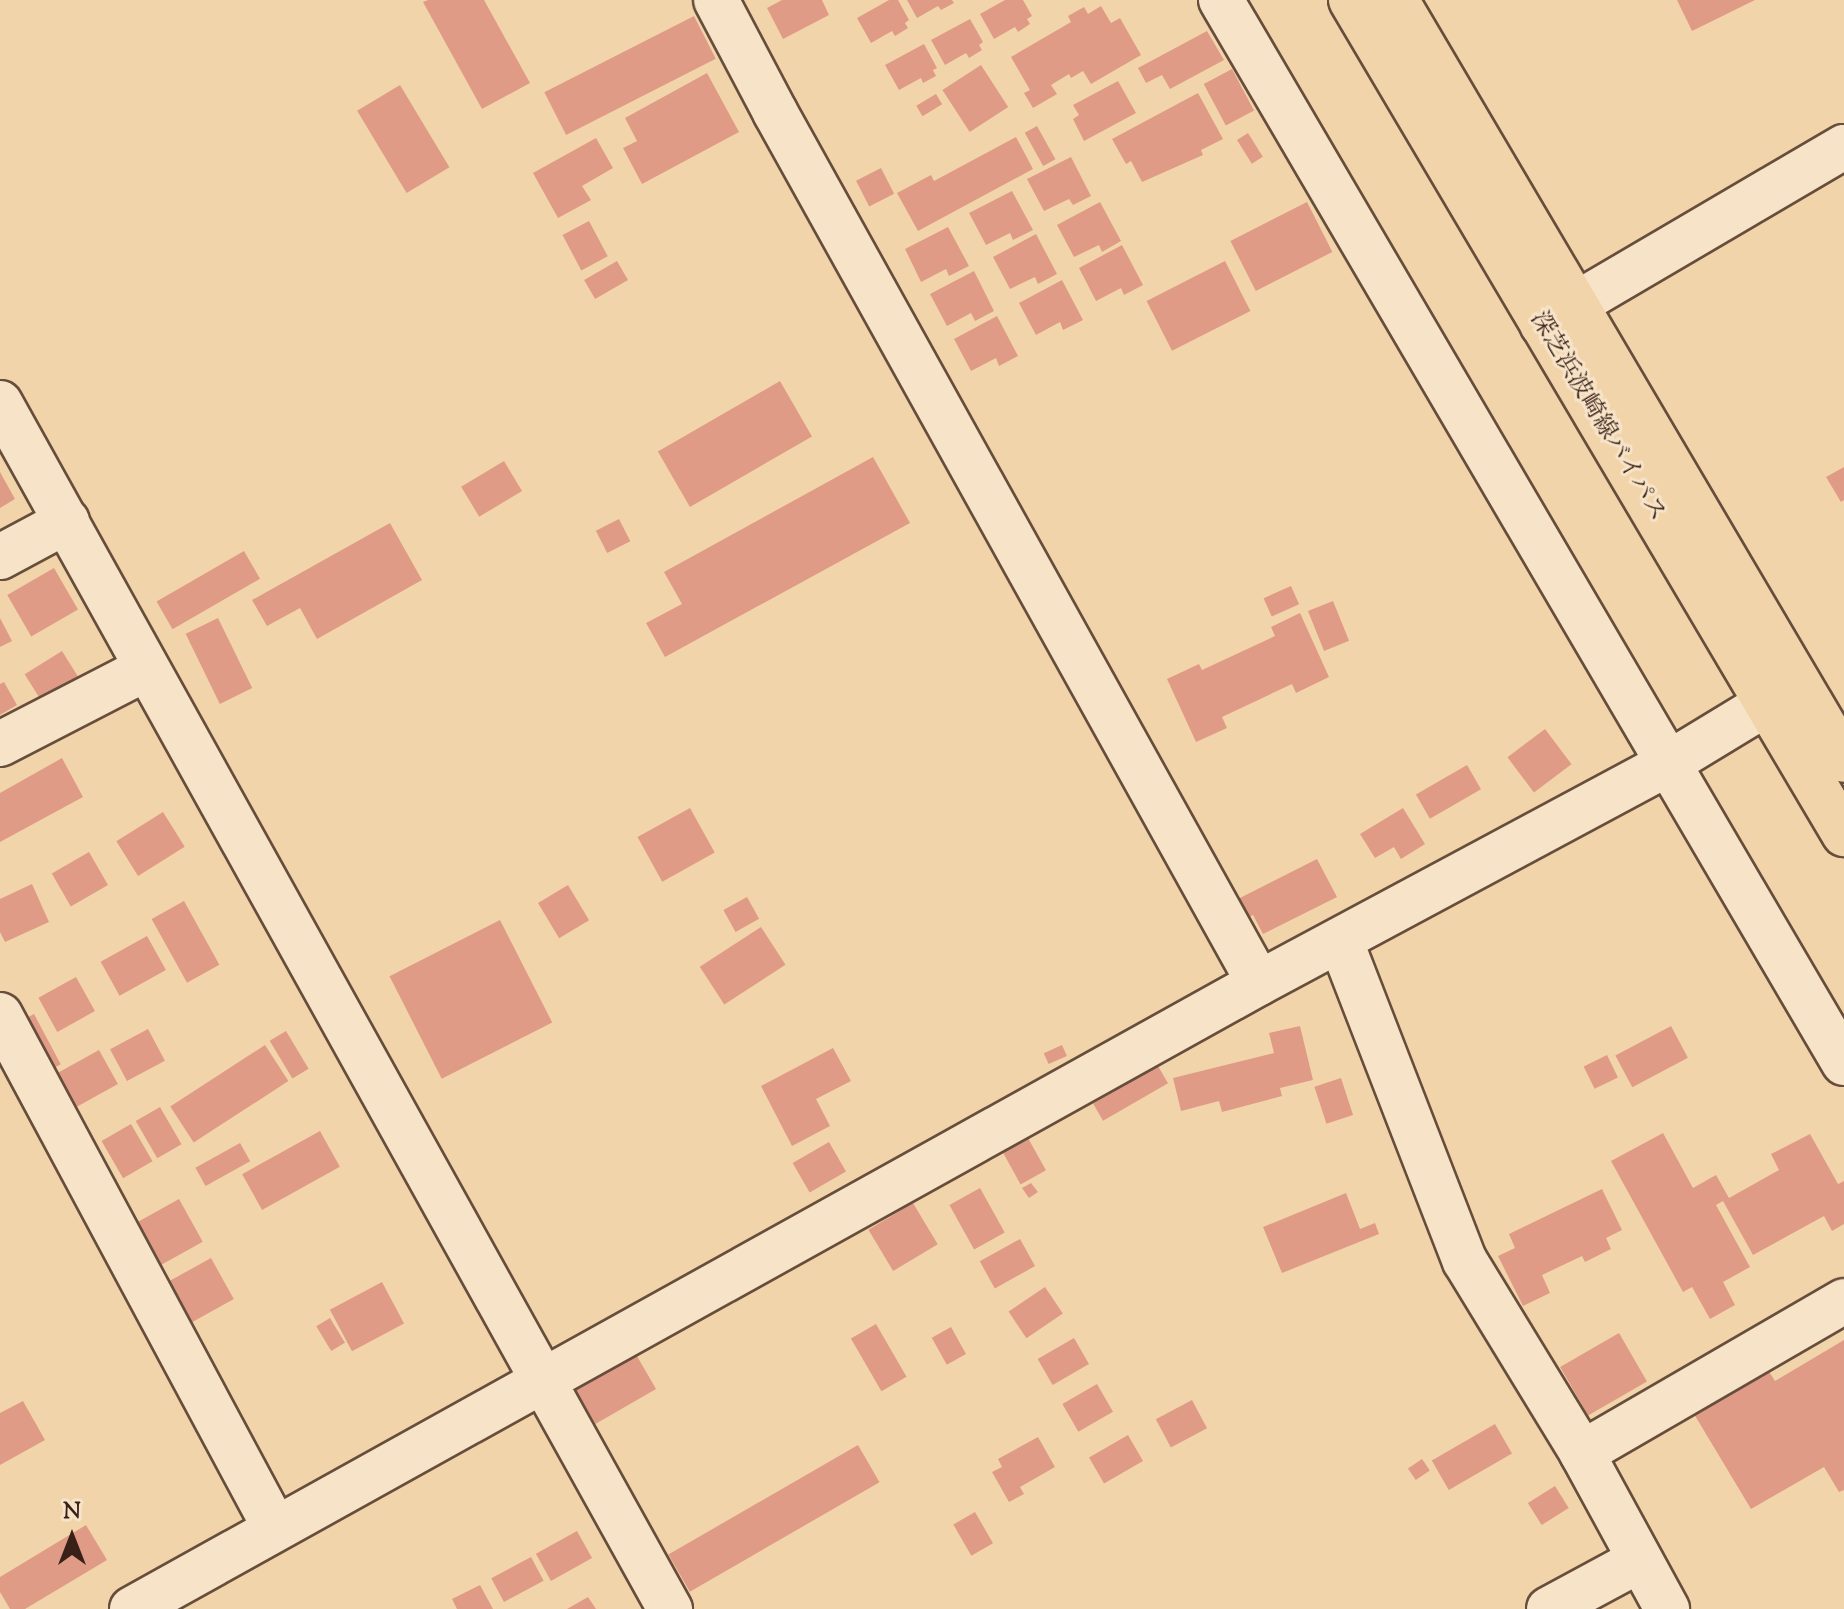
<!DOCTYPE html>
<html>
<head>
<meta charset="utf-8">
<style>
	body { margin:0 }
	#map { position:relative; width:1844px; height:1609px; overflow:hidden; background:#f2d4aa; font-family:"Sorts Mill Goudy","Noto Serif JP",serif }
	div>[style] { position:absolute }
	.building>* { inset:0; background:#e09b87; transform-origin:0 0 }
	.roads { filter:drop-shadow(2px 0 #674e3c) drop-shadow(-2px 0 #674e3c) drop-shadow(0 2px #674e3c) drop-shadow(0 -2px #674e3c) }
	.minor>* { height:44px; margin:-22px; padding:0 22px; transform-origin:22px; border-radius:22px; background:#f7e3c8 }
	.major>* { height:44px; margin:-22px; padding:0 22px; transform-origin:22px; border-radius:22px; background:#f2d4aa }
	span { translate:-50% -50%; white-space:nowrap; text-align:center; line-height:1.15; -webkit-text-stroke:6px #f7e3c8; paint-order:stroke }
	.street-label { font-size:24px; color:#392117 }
	.north { position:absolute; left:32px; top:1497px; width:80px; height:80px; -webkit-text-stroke:6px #f7e3c8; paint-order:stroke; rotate:0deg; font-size:22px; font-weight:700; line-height:32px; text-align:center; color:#392117 }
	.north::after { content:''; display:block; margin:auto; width:28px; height:36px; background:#392117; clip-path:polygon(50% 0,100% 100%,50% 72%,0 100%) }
</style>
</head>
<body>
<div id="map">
	<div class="building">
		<i style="clip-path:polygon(428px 0,484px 0,530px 83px,482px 109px,423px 2px)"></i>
		<i style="clip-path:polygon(782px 0,822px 0,829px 15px,783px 39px,767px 8px)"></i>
		<i style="clip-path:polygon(889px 0,898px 0,909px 20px,905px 23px,908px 28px,895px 36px,892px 31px,871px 43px,857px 18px)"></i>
		<i style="clip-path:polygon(907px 0,952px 0,954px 3px,941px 10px,938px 6px,917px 18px)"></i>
		<i style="clip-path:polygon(1005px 0,1023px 0,1032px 16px,1027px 19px,1030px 24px,1018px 32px,1015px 27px,994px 39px,980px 14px)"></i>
		<i style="clip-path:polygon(1677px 0,1755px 0,1692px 31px)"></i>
		<i style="clip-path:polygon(1101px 6px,1111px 23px,1120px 18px,1141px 55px,1091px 84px,1083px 71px,1071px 78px,1069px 74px,1051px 85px,1057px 94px,1033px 108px,1024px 93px,1030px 90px,1011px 57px,1071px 22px,1068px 16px,1084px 7px,1088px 14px)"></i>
		<i style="left:694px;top:16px;width:48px;height:168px;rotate:63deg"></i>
		<i style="clip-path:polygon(970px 19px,983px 42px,979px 45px,982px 50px,969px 58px,966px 53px,945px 65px,931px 40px)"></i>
		<i style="clip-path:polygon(1207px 31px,1224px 60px,1170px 89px,1162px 75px,1146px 83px,1138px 68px)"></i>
		<i style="clip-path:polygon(924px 44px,937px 68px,933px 70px,936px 76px,923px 83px,921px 78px,899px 90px,885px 65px)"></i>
		<i style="left:981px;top:65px;width:50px;height:46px;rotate:57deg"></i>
		<i style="left:1232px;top:69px;width:47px;height:32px;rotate:62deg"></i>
		<i style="clip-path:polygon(707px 73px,739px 132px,642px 184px,623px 148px,637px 141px,625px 118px)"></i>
		<i style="clip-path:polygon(1118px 81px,1136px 113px,1084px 141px,1073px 119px,1079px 115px,1073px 105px)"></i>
		<i style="left:400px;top:85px;width:96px;height:50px;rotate:59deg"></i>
		<i style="clip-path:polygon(1198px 93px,1223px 139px,1201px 150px,1203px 155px,1142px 182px,1131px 161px,1126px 164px,1112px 139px)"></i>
		<i style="left:936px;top:94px;width:12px;height:23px;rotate:59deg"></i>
		<i style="left:1037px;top:126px;width:38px;height:14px;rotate:61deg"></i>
		<i style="left:1248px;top:133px;width:28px;height:13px;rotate:58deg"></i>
		<i style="clip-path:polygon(1016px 137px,1033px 169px,918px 231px,897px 193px,931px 175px,934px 181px)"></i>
		<i style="clip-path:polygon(596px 138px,613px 168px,582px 186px,591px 200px,558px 218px,533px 173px)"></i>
		<i style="clip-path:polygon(1071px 157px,1091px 196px,1073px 205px,1069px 199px,1044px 211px,1027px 179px)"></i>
		<i style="left:881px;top:168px;width:29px;height:28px;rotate:63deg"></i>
		<i style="clip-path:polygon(1012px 191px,1033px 230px,1013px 240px,1010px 233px,986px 245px,969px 213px)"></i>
		<i style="clip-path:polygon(1100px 202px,1121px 241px,1102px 252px,1099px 245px,1074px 257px,1057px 225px)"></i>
		<i style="left:1307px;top:202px;width:56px;height:86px;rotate:63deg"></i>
		<i style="left:589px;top:221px;width:40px;height:30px;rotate:62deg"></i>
		<i style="clip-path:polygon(948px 227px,969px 266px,949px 276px,946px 269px,921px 282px,905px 249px)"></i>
		<i style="clip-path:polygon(1036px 234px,1057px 274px,1038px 284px,1035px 277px,1010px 289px,993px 257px)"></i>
		<i style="clip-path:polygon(1122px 245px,1143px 285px,1124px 295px,1121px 288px,1096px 301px,1079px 268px)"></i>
		<i style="left:617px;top:261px;width:22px;height:38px;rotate:60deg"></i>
		<i style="left:1225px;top:261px;width:56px;height:88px;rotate:63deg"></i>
		<i style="clip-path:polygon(974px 271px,994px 311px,975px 321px,971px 313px,947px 326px,930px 294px)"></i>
		<i style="clip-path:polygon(1062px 280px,1083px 320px,1063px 330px,1060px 322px,1036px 335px,1019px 303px)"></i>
		<i style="clip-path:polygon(997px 316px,1018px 356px,999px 366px,996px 358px,971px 371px,954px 339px)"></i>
		<i style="left:780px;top:381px;width:64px;height:141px;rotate:60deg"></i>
		<i style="clip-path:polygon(873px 457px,910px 523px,665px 657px,646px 623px,682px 604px,664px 572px)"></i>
		<i style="left:504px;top:461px;width:35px;height:50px;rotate:59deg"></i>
		<i style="clip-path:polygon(1844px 467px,1844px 500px,1841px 502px,1826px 477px)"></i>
		<i style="clip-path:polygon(0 472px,15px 499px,0 508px)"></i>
		<i style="left:619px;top:519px;width:25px;height:26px;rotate:63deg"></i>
		<i style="clip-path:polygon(390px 523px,422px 580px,317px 639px,300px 608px,267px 626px,252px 600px)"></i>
		<i style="left:244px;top:551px;width:32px;height:101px;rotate:60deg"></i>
		<i style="left:54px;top:568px;width:48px;height:54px;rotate:60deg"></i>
		<i style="left:1291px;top:586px;width:20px;height:30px;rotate:66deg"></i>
		<i style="left:1333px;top:601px;width:43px;height:27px;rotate:68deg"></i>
		<i style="clip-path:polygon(1300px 613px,1329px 677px,1296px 693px,1292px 684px,1222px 717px,1227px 728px,1196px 742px,1167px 679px,1199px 664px,1202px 670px,1275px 636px,1271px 627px)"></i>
		<i style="clip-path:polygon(0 618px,12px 641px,0 647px)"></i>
		<i style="left:218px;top:618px;width:78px;height:36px;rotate:64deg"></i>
		<i style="left:62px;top:651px;width:31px;height:44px;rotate:58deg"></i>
		<i style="clip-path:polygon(4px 682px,17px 705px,0 715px,0 684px)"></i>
		<i style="left:1545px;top:729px;width:44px;height:47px;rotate:53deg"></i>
		<i style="clip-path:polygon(62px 758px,83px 797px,0 842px,0 793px)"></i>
		<i style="left:1467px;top:765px;width:28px;height:59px;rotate:60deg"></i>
		<i style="left:690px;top:808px;width:51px;height:60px;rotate:61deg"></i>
		<i style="clip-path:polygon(1403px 808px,1425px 844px,1401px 859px,1394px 847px,1375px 858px,1360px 834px)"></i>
		<i style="left:163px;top:812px;width:41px;height:55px;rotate:58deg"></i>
		<i style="left:89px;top:852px;width:38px;height:43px;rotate:60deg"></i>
		<i style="clip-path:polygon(1317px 859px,1337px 897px,1263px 934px,1253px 915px,1238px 923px,1228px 904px)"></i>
		<i style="clip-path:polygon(32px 884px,49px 922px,5px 942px,0 932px,0 899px)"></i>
		<i style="left:568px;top:885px;width:41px;height:35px;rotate:59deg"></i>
		<i style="left:747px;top:897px;width:25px;height:27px;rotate:61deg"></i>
		<i style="left:184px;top:901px;width:73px;height:37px;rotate:61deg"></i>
		<i style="left:500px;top:920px;width:115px;height:124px;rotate:63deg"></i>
		<i style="left:761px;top:927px;width:45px;height:73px;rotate:57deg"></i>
		<i style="left:147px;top:936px;width:39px;height:53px;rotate:61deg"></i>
		<i style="left:76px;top:977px;width:39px;height:43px;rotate:61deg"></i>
		<i style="left:34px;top:1014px;width:57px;height:26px;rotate:62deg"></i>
		<i style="clip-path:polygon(1300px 1026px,1313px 1080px,1280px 1088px,1282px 1096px,1222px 1112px,1219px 1101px,1181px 1111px,1173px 1078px,1274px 1053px,1269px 1033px)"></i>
		<i style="left:1671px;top:1026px;width:36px;height:63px;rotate:62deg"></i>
		<i style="left:148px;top:1029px;width:36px;height:43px;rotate:62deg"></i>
		<i style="left:286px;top:1031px;width:44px;height:19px;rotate:59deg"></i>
		<i style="left:265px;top:1045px;width:43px;height:113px;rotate:57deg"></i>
		<i style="left:1062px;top:1045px;width:12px;height:20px;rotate:66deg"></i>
		<i style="clip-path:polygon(833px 1048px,851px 1081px,816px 1099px,830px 1126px,792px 1146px,761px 1086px)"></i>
		<i style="left:99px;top:1050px;width:39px;height:51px;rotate:61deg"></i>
		<i style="left:1607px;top:1055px;width:25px;height:26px;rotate:64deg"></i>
		<i style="left:1158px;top:1066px;width:20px;height:75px;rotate:60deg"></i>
		<i style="left:1341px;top:1078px;width:39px;height:28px;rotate:72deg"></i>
		<i style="left:160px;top:1107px;width:43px;height:28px;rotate:60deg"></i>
		<i style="left:131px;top:1124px;width:43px;height:34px;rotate:60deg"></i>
		<i style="left:320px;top:1131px;width:41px;height:89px;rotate:61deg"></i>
		<i style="clip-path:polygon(1663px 1133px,1693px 1188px,1716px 1175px,1729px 1198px,1779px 1170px,1771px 1154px,1810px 1134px,1838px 1184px,1844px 1181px,1844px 1224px,1832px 1231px,1824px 1216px,1753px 1255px,1723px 1201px,1716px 1205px,1750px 1267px,1723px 1282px,1735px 1305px,1710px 1319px,1692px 1287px,1683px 1292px,1611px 1161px)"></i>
		<i style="left:1028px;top:1138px;width:37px;height:29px;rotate:61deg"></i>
		<i style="left:829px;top:1142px;width:34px;height:42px;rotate:60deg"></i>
		<i style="left:240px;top:1143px;width:21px;height:51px;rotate:61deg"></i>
		<i style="clip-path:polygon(1031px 1183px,1038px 1192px,1029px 1198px,1022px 1188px)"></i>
		<i style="left:980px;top:1188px;width:51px;height:35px;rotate:61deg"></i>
		<i style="clip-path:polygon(1602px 1189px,1622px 1230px,1606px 1238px,1611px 1249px,1585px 1262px,1582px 1256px,1542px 1275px,1550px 1293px,1523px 1306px,1498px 1256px,1515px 1248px,1509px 1234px)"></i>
		<i style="clip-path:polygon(1346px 1193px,1360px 1229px,1375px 1223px,1379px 1234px,1282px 1273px,1263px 1227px)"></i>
		<i style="left:179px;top:1199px;width:49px;height:56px;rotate:61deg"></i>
		<i style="left:913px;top:1203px;width:48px;height:52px;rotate:59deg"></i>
		<i style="left:1020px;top:1239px;width:31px;height:46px;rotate:61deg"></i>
		<i style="left:211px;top:1258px;width:47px;height:59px;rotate:61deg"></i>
		<i style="left:382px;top:1282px;width:47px;height:59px;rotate:62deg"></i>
		<i style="left:1045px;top:1287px;width:32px;height:44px;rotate:56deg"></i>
		<i style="left:330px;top:1318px;width:29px;height:16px;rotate:59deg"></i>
		<i style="left:876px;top:1324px;width:61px;height:29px;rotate:60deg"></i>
		<i style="left:951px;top:1327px;width:31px;height:22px;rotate:61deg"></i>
		<i style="left:1619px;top:1333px;width:56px;height:68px;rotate:60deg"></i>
		<i style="left:1074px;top:1338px;width:30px;height:42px;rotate:60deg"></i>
		<i style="clip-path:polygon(1844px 1340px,1844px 1490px,1839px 1492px,1824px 1467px,1751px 1509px,1694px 1414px,1768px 1370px,1775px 1381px)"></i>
		<i style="left:634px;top:1351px;width:44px;height:70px;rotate:60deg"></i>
		<i style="left:1097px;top:1384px;width:32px;height:40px;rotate:60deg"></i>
		<i style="left:1192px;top:1400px;width:32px;height:41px;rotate:62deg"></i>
		<i style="clip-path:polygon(23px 1401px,45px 1440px,0 1465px,0 1413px)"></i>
		<i style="left:1495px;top:1424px;width:34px;height:73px;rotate:60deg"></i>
		<i style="left:1128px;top:1435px;width:30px;height:45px;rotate:60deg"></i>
		<i style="clip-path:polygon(1038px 1437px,1055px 1467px,1020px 1487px,1024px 1494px,1009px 1502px,992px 1472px,1002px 1467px,998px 1459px)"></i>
		<i style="left:858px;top:1445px;width:43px;height:219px;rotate:60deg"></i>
		<i style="left:1422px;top:1459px;width:14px;height:17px;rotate:56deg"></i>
		<i style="left:1555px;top:1486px;width:26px;height:32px;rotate:58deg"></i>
		<i style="left:975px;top:1512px;width:36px;height:25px;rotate:60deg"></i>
		<i style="clip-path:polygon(86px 1525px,107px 1560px,25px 1609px,10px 1609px,0 1592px,0 1577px)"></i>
		<i style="left:577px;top:1531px;width:31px;height:47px;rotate:61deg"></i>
		<i style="left:531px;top:1557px;width:27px;height:45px;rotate:62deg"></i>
		<i style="clip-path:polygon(480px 1585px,493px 1609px,457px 1609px,452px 1599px)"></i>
		<i style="clip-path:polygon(588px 1597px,596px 1609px,567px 1609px)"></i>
	</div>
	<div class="roads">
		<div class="minor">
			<i style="left:716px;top:0;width:127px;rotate:62.2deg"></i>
			<i style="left:775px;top:112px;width:996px;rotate:60.94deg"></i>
			<i style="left:1221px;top:0;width:1232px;rotate:59.63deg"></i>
			<i style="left:1542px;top:324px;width:350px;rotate:-30.4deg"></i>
			<i style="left:0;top:403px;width:1380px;rotate:60.95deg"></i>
			<i style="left:0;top:557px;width:76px;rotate:-28.2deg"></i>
			<i style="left:0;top:744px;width:163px;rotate:-27.3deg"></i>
			<i style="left:1341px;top:942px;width:342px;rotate:68.8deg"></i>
			<i style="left:1465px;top:1261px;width:225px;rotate:58.6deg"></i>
			<i style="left:1582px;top:1453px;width:178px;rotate:61.4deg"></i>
			<i style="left:0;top:1015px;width:582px;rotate:61.81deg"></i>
			<i style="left:1582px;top:1453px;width:303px;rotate:-30.1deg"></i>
			<i style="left:132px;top:1609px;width:1289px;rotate:-29.05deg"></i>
			<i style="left:1259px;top:983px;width:465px;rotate:-28.2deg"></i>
			<i style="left:1669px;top:763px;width:114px;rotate:-31.3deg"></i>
			<i style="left:1549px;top:1609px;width:103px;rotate:-28.3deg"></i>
		</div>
		<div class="major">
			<i style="left:1351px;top:0;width:969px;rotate:59.41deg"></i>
			<i style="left:1396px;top:0;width:882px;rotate:59.48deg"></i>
		</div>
	</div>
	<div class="street-label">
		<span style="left:1597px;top:417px;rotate:59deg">深芝浜波崎線バイパス</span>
	</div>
	<div class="north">N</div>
</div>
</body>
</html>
